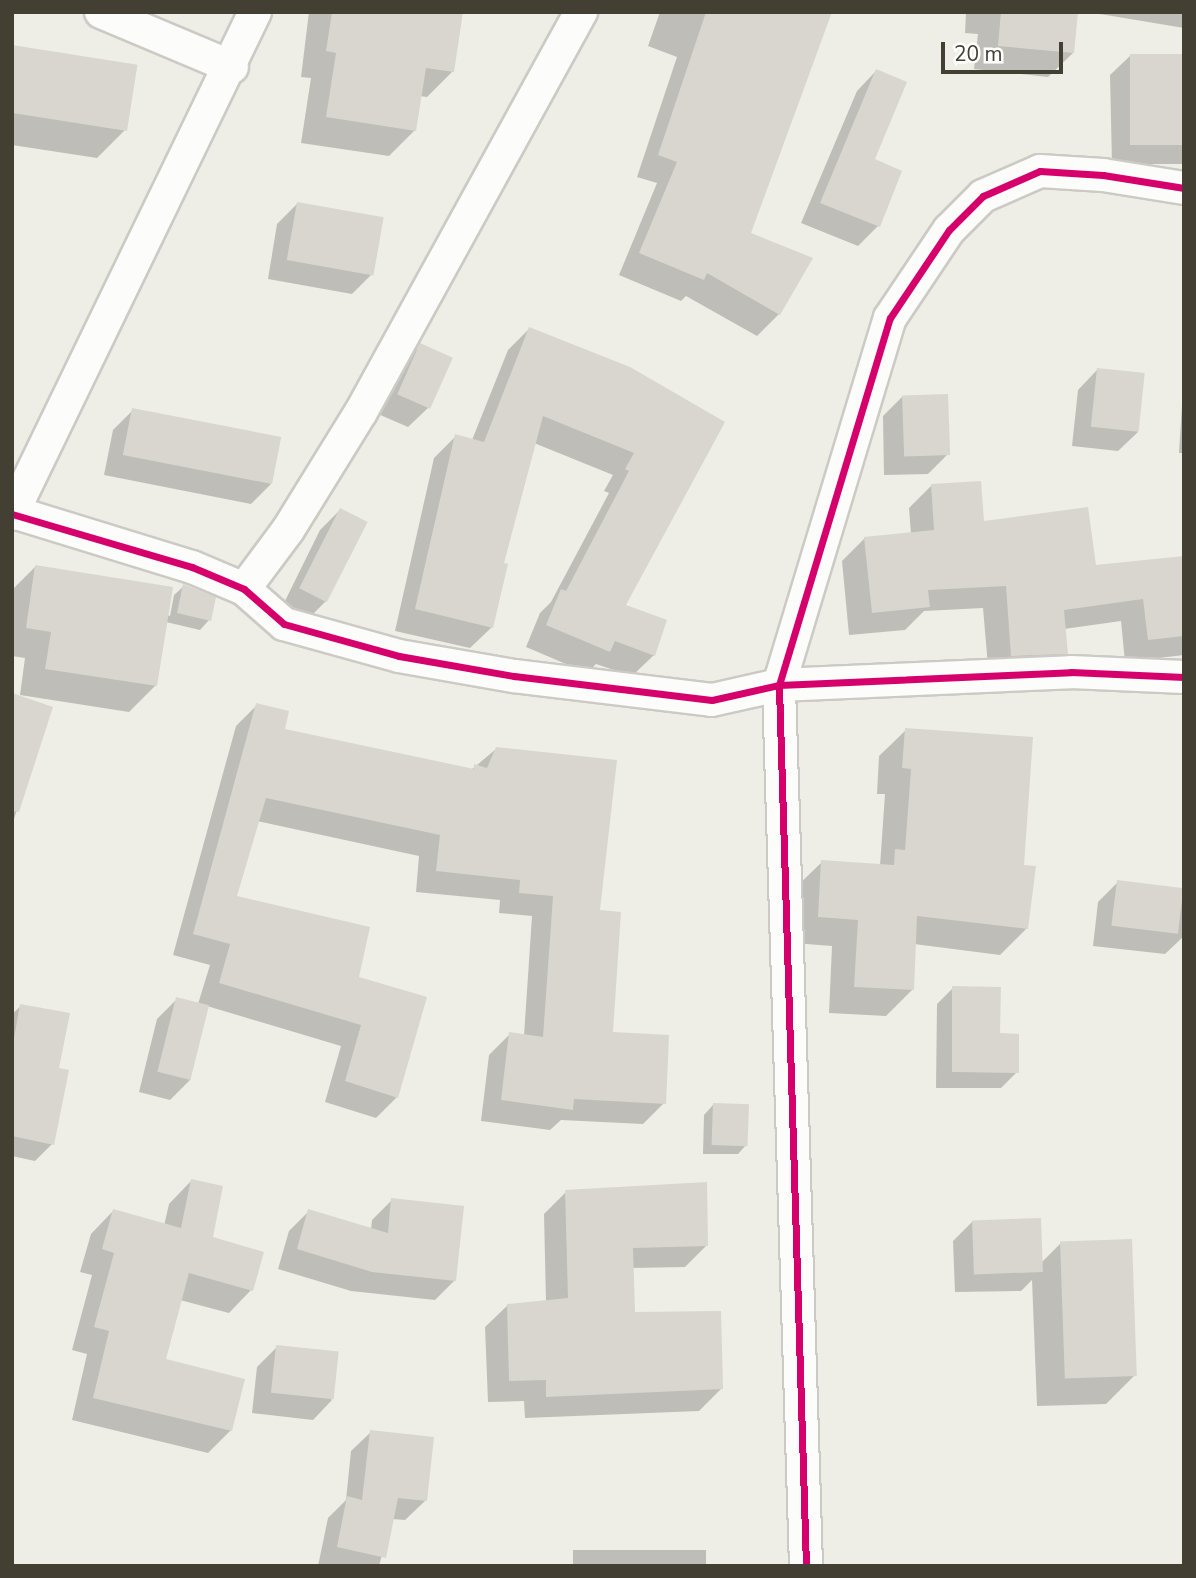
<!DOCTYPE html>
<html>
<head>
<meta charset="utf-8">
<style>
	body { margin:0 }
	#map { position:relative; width:1196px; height:1578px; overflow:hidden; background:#eeede6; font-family:"Nunito Sans",sans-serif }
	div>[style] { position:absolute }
	.shadow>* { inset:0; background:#0003; transform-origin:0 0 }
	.building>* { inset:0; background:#d8d6cf; transform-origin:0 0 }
	.roads { filter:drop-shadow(2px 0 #cccac4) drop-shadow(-2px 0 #cccac4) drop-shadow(0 2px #cccac4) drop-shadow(0 -2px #cccac4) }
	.street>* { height:32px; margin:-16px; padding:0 16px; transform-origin:16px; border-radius:16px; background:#fcfcfb }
	.cycleway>* { height:7px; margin:-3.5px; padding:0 3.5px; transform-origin:3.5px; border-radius:3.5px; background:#d6006c }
	span { translate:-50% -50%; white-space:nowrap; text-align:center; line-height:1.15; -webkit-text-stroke:7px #fff; paint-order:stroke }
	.frame { position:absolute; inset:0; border:14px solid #443f33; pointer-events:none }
	.scale { position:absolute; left:941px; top:42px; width:122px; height:32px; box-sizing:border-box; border:4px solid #443f33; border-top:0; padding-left:9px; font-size:21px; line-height:24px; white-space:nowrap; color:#443f33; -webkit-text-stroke:5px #fff; paint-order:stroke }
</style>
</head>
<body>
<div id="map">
	<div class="shadow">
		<i style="clip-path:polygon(309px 12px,462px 12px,453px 71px,427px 97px,420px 96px,415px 130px,389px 156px,301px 143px,311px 78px,301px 77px)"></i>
		<i style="clip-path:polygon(660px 12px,829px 12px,749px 234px,779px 314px,757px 336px,686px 296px,681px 301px,619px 275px,657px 183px,637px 177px,677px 57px,648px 46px)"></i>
		<i style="clip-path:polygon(966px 12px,1077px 12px,1073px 53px,1048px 77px,974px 69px,978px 34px,965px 33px)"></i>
		<i style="clip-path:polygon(1088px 12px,1184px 12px,1184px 28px)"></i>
		<i style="clip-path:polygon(12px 46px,126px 129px,97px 158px,12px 145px)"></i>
		<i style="clip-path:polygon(1184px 55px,1184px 164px,1112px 164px,1110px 75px,1130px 56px)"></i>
		<i style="clip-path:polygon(876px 71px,873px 160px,878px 226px,858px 246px,801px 223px,857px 91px)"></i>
		<i style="clip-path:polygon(297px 204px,372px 274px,352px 294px,268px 279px,277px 224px)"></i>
		<i style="clip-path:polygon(529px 329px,723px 423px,623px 606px,654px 655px,632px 676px,596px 664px,587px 673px,526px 647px,540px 613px,551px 602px,609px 493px,604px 491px,613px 475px,534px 443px,501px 564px,492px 627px,470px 648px,395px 631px,434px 458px,456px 436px,472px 440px,508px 350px)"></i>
		<i style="clip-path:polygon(421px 345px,428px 408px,408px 427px,378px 414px,401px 365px)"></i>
		<i style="clip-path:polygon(1097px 370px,1138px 432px,1118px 451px,1072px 446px,1078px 390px)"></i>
		<i style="clip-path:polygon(1184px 373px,1184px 453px,1179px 453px)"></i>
		<i style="clip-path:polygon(903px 396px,948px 454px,928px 474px,884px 475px,883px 416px)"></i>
		<i style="clip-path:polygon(133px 410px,271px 484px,251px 504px,104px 475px,113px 430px)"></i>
		<i style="clip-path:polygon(932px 485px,982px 523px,1094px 567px,1184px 557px,1184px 655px,1125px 662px,1121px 621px,1064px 629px,1066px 653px,1043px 676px,989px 678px,983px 608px,924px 611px,905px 630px,849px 635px,842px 561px,865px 538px,911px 534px,909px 508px)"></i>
		<i style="clip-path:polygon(340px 510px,326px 601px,306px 621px,281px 609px,320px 530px)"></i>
		<i style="clip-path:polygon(36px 566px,170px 616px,174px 595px,184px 586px,209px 620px,200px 630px,166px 622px,156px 685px,129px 712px,20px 695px,25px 658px,12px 656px,12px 590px)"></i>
		<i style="clip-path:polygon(12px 695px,51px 708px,12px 825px)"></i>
		<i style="clip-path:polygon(257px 705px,283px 730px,471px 770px,496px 749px,599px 912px,612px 1034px,664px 1103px,643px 1124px,561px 1120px,550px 1130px,481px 1121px,489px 1055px,510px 1034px,524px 1036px,532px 916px,499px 913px,500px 900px,416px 892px,419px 856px,257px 821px,235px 898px,357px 978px,397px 1097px,376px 1118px,325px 1102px,341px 1046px,207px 1006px,190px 1080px,170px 1100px,139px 1092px,157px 1019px,177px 999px,198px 1004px,210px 965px,173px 955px,236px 726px)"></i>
		<i style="clip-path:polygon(906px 730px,1023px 866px,1027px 928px,1000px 955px,914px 944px,912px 990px,886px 1016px,829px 1013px,832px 946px,793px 943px,795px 888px,822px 862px,880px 866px,885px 794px,877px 794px,879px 756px)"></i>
		<i style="clip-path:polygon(1118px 882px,1184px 890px,1184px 936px,1165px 954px,1093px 946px,1098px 902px)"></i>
		<i style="clip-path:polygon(953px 988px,998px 1035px,1017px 1072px,1001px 1088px,936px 1088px,937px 1004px)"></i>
		<i style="clip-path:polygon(21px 1006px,57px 1070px,52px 1144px,35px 1161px,12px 1156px,12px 1014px)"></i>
		<i style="clip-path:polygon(713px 1105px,747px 1144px,738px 1154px,703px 1154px,704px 1115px)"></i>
		<i style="clip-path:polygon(191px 1181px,211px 1238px,251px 1290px,229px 1313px,180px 1300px,164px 1361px,231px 1430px,208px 1453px,72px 1420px,87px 1354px,72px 1350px,92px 1275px,80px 1272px,91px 1234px,113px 1211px,164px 1226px,169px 1204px)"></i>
		<i style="clip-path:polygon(566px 1192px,707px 1245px,685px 1267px,632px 1268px,633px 1314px,721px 1389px,699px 1411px,525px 1418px,524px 1401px,488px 1402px,485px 1327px,507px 1306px,546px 1302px,544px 1214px)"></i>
		<i style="clip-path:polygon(392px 1200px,455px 1280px,435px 1300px,351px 1291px,278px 1269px,289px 1231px,309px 1211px,371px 1230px,372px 1220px)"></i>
		<i style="clip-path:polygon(973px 1221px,1041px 1263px,1060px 1244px,1135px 1375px,1106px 1404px,1037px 1406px,1032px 1280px,1021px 1291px,955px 1292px,953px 1241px)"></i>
		<i style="clip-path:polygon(277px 1347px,332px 1400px,313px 1420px,252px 1413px,257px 1367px)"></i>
		<i style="clip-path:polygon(371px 1432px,425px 1501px,405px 1520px,392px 1519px,379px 1566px,318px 1566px,328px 1518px,346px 1500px,351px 1451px)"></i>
		<i style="left:573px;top:1550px;width:133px;height:22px"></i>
	</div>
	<div class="building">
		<i style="clip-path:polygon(332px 12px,463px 12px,454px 72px,426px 68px,416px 131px,326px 117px,336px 53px,326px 51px)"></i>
		<i style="clip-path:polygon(706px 12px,832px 12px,751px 233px,813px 258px,780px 315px,707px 273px,704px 280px,639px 253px,677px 162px,658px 155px)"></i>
		<i style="clip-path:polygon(1001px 12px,1078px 12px,1074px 53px,998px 46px)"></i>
		<i style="left:12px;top:45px;width:127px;height:67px;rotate:9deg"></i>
		<i style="left:1130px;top:54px;width:54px;height:91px"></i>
		<i style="clip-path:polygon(876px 69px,907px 82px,875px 159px,902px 171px,880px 227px,820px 203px)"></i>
		<i style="left:297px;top:202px;width:88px;height:59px;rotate:10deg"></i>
		<i style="clip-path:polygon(529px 327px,630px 367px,725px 422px,626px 605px,667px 620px,655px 656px,615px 641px,610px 652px,546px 625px,561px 589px,566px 591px,629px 471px,625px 469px,634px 453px,543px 416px,504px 563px,508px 564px,493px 628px,415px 609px,455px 434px,484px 442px)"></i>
		<i style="left:420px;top:343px;width:36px;height:56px;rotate:24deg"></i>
		<i style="left:1097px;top:368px;width:48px;height:59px;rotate:6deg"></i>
		<i style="left:948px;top:394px;width:61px;height:46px;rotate:88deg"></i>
		<i style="left:132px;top:408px;width:152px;height:48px;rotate:11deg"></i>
		<i style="clip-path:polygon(981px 481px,984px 521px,1088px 507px,1096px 565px,1184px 556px,1184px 636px,1148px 640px,1143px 599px,1064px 610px,1068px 654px,1011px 656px,1006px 586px,928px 590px,930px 607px,872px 613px,864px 537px,934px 530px,931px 484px)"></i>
		<i style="left:340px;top:508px;width:31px;height:90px;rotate:27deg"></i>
		<i style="clip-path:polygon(35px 565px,173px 587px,157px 686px,45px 669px,51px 632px,26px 628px)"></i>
		<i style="clip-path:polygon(183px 584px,216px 597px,211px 621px,177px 613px)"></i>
		<i style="clip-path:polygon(12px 693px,53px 707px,19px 812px,12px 811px)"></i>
		<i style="clip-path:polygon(256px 703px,289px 711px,285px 729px,474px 769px,474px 764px,487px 768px,496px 747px,617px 760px,600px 910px,621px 912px,613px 1032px,669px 1035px,666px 1104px,574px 1099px,573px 1110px,501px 1100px,509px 1032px,543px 1037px,553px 896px,519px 893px,520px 880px,436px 871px,440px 835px,266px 798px,237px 896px,370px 927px,359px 977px,427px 997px,398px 1098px,345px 1081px,361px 1025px,219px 983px,230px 944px,193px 934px)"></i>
		<i style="clip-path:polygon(905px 728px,1033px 737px,1024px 865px,1036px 866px,1028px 929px,917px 916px,914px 990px,854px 987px,858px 920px,818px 917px,821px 860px,894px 865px,895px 849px,905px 850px,911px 769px,902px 768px)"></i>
		<i style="left:1117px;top:880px;width:67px;height:46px;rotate:7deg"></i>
		<i style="clip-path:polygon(952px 986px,1001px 987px,1000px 1033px,1019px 1034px,1019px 1073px,952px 1072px)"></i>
		<i style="left:176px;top:997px;width:34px;height:77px;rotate:14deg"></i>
		<i style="clip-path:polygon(20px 1004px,70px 1013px,59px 1068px,69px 1070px,54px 1145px,12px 1136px,12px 1050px)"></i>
		<i style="left:713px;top:1103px;width:36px;height:42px;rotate:2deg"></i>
		<i style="clip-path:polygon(191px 1179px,223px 1186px,213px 1237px,264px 1252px,253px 1291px,189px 1273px,166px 1359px,245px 1379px,232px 1431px,93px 1398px,109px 1331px,94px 1327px,114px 1253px,102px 1249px,113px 1209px,181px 1228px)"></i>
		<i style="clip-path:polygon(707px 1182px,708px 1246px,633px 1248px,635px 1312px,721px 1311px,723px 1389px,546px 1397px,546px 1380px,509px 1381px,507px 1304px,568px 1298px,565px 1190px)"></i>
		<i style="clip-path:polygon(391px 1198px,464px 1206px,456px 1281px,372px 1272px,297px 1249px,308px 1209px,388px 1233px)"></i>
		<i style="left:1041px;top:1218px;width:54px;height:69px;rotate:88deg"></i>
		<i style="left:1132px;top:1239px;width:137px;height:72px;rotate:88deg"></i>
		<i style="left:276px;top:1345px;width:63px;height:48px;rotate:6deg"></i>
		<i style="clip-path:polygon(370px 1430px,434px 1437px,427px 1501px,398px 1498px,386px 1558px,337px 1547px,347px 1496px,362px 1500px)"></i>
	</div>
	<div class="roads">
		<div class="street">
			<i style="left:101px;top:12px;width:142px;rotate:22.8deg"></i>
			<i style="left:13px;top:512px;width:187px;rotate:17.1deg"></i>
			<i style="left:192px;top:567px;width:56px;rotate:22.9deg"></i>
			<i style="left:244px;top:589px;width:53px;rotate:41.2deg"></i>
			<i style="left:284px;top:624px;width:119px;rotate:15.5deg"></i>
			<i style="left:399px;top:656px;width:117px;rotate:9.9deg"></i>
			<i style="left:514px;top:676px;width:199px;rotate:6.9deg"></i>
			<i style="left:712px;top:700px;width:69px;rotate:-12.6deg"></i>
			<i style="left:779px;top:685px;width:292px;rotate:-2.5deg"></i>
			<i style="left:1071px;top:672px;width:113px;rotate:2.5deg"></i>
			<i style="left:12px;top:514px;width:558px;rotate:-64.17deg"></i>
			<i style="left:244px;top:589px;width:74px;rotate:-53.3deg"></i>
			<i style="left:288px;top:530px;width:139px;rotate:-58.3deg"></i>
			<i style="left:361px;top:412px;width:457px;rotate:-61.2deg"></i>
			<i style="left:806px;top:1566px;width:881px;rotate:-91.76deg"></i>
			<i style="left:779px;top:685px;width:383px;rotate:-73.2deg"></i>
			<i style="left:890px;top:318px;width:106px;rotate:-56.2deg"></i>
			<i style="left:949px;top:230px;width:48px;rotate:-45deg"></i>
			<i style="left:983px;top:196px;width:62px;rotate:-23.7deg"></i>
			<i style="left:1040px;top:171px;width:63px;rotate:3.6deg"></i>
			<i style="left:1103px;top:175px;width:82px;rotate:9.1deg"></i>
		</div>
	</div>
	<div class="cycleway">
		<i style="left:12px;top:514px;width:188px;rotate:16.4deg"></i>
		<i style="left:192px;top:567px;width:56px;rotate:22.9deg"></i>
		<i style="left:244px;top:589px;width:53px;rotate:41.2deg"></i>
		<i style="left:284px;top:624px;width:119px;rotate:15.5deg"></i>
		<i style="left:399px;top:656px;width:117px;rotate:9.9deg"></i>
		<i style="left:514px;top:676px;width:199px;rotate:6.9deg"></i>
		<i style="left:712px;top:700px;width:69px;rotate:-12.6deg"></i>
		<i style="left:779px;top:685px;width:292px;rotate:-2.5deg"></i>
		<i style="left:1071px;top:672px;width:113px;rotate:2.5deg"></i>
		<i style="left:806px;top:1566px;width:881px;rotate:-91.76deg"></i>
		<i style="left:779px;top:685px;width:383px;rotate:-73.2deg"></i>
		<i style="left:890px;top:318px;width:106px;rotate:-56.2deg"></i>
		<i style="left:949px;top:230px;width:48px;rotate:-45deg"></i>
		<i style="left:983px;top:196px;width:62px;rotate:-23.7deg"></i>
		<i style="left:1040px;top:171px;width:63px;rotate:3.6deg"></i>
		<i style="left:1103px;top:175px;width:82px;rotate:9.1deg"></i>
	</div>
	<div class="frame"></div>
	<div class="scale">20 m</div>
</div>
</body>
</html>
